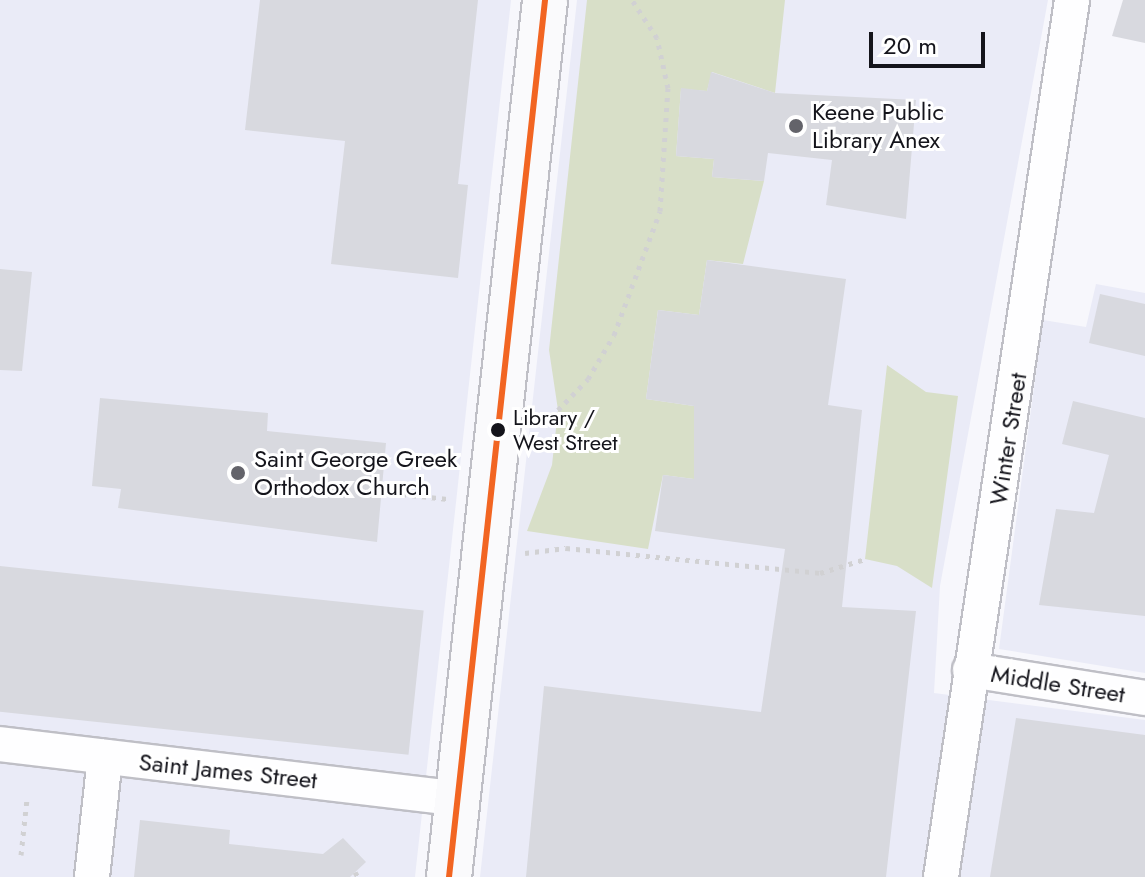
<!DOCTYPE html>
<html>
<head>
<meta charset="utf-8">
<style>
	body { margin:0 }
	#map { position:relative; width:1145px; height:877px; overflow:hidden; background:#f7f7fc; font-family:Jost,sans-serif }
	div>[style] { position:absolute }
	.built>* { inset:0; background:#eaebf7 }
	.green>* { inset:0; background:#d8dfc8 }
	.building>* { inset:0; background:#d8d9df; transform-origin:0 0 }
	.path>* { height:5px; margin-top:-2.5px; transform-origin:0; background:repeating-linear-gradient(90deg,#d1d1d3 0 4px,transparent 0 10px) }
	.roads { filter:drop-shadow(2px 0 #bfbfc6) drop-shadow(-2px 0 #bfbfc6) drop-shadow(0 2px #bfbfc6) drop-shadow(0 -2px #bfbfc6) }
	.street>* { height:34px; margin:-17px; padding:0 17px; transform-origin:17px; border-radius:17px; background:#fefeff }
	.secondary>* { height:44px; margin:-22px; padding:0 22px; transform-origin:22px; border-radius:22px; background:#fafafc }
	.bus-1>* { height:6px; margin:-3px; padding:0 3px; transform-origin:3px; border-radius:3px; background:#f26522 }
	.dots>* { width:22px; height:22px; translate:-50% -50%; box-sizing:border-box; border:4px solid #fff; border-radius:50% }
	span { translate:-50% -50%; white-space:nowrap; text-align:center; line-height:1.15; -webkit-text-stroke:6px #fff; paint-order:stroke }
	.bus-label { font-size:22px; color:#14141b }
	.left { translate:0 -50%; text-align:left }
	.poi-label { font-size:24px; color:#14141b }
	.street-label { font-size:24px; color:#14141b }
	.scale { position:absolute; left:869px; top:32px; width:116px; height:36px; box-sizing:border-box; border:4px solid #14141b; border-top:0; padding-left:10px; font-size:24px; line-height:28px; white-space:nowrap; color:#14141b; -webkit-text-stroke:6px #fff; paint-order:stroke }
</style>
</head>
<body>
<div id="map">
	<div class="built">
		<i style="clip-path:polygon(0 0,511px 0,415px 877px,0 877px)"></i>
		<i style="clip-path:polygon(577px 0,1048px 0,940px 586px,934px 693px,1145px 720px,1145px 877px,480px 877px)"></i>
		<i style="clip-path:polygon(1096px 284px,1145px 293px,1145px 673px,999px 649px,1043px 320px,1086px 327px)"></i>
	</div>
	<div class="green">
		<i style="clip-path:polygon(587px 0,785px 0,775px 93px,712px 72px,707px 91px,681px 89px,676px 156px,714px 159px,712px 177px,764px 181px,743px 264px,707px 260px,699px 315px,658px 310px,646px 399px,694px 406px,694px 479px,663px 475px,648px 549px,527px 531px,552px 465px,558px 410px,549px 350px)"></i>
		<i style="clip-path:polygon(887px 365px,926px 392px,958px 396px,932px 588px,897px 566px,865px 559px)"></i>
	</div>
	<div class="building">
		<i style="clip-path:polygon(260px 0,478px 0,458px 184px,468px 185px,458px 278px,331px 264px,345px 141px,245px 130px)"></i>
		<i style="clip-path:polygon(1123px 0,1145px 0,1145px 43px,1112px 36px)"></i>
		<i style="clip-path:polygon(711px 72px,775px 93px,916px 100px,906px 219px,826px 205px,832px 160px,768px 153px,764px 181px,712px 177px,714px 159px,676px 156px,681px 88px,707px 91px)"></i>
		<i style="clip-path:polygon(707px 260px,846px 279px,828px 405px,862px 410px,842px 607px,916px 611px,886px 877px,526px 877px,544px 686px,761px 712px,785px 549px,655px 531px,663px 475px,694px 479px,694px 406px,646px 399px,658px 310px,699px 315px)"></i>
		<i style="clip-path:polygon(0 269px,32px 272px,22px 371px,0 370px)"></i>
		<i style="clip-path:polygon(1100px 294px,1145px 304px,1145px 356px,1089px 343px)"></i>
		<i style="clip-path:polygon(100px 398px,268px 413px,267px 431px,386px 443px,377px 542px,118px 508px,121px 489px,92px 486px)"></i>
		<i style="clip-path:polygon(1073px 401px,1145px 418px,1145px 616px,1039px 605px,1056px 509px,1094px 513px,1109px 455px,1062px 444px)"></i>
		<i style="left:0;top:566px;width:426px;height:145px;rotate:6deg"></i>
		<i style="clip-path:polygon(1016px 718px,1145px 735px,1145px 877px,990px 877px)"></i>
		<i style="clip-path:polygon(140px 820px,230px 830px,229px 844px,323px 854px,343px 838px,366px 862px,350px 877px,134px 877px)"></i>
	</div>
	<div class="path">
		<i style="left:558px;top:410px;width:43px;rotate:-45.9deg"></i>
		<i style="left:588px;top:379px;width:51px;rotate:-59.4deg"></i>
		<i style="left:614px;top:335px;width:132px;rotate:-69.6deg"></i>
		<i style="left:660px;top:211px;width:123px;rotate:-86.3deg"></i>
		<i style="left:668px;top:88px;width:51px;rotate:-102.4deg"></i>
		<i style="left:657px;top:38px;width:45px;rotate:-123.3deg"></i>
		<i style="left:382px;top:492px;width:66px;rotate:6.1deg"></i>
		<i style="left:525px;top:553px;width:41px;rotate:-7deg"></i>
		<i style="left:566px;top:548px;width:255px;rotate:5.6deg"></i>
		<i style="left:820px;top:573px;width:47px;rotate:-17.3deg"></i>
		<i style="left:21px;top:855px;width:56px;rotate:-83.9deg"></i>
		<i style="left:355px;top:872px;width:6px;rotate:59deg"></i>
	</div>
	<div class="roads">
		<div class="street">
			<i style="left:970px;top:670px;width:177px;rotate:9.1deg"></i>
			<i style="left:0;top:744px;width:459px;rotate:6.8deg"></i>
			<i style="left:92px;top:877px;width:121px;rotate:-83.8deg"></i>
			<i style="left:941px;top:877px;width:887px;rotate:-81.5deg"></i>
		</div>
		<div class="secondary">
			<i style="left:449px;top:877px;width:882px;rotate:-83.75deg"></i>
		</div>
	</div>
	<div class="bus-1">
		<i style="left:449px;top:877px;width:882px;rotate:-83.75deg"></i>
	</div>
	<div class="dots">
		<i style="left:796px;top:126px;background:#63636a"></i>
		<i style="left:498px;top:430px;background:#14141b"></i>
		<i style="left:238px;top:473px;background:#63636a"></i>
	</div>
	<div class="bus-label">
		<span class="left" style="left:513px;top:430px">Library /<br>West Street</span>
	</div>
	<div class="poi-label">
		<span class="left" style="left:812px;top:126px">Keene Public<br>Library Anex</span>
		<span class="left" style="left:254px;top:473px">Saint George Greek<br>Orthodox Church</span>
	</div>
	<div class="street-label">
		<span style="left:1008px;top:439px;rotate:-81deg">Winter Street</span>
		<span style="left:1058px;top:684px;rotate:9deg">Middle Street</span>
		<span style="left:228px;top:771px;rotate:6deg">Saint James Street</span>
	</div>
	<div class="scale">20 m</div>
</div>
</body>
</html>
